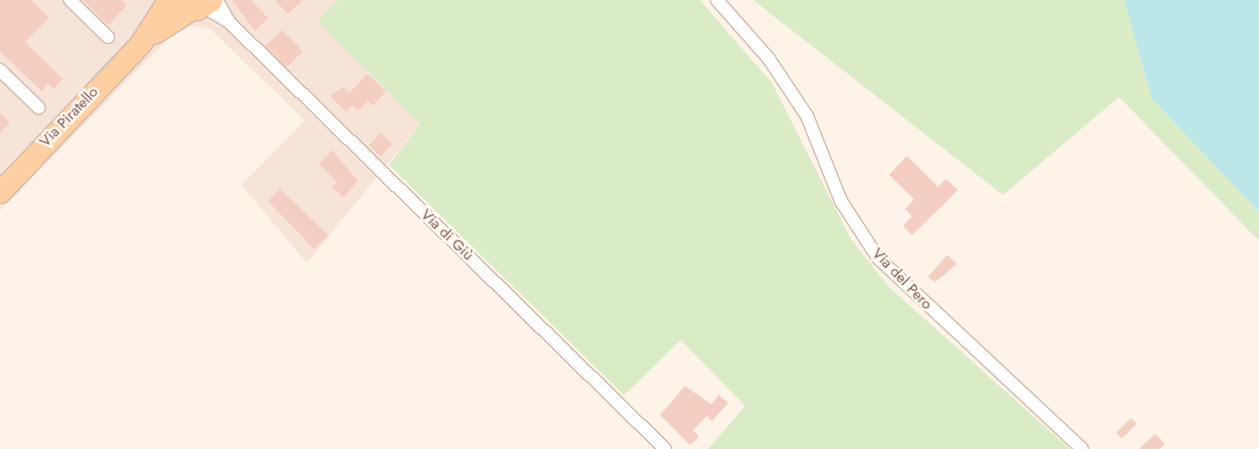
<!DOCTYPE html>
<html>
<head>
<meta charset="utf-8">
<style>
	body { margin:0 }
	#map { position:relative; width:1259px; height:449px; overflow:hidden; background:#fdf3e9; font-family:Jost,sans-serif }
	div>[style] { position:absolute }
	.residential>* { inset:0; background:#f5e4d7 }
	.green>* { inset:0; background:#daecc6 }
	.water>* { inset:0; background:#bce7e8 }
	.building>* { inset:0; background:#f4cec0; transform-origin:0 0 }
	.roads { filter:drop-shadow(1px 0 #d1b9ae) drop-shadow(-1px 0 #d1b9ae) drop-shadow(0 1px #d1b9ae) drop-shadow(0 -1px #d1b9ae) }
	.minor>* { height:12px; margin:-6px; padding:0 6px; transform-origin:6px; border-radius:6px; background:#fff }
	.primary>* { height:21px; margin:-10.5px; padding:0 10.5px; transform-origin:10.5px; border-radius:10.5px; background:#fdcfa1 }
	span { translate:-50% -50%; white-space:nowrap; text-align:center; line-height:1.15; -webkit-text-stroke:5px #fff8f1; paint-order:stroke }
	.street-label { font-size:15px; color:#7a564b }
</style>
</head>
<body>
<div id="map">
	<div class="residential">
		<i style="clip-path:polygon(0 0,339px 0,317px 21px,420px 124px,307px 263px,241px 185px,305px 120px,211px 30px,189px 25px,167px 40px,0 211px)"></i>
	</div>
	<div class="green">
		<i style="clip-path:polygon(339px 0,700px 0,772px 83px,851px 239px,889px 287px,1070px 449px,708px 449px,745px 406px,681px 340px,624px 395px,389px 165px,420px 124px,317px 21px)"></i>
		<i style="clip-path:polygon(753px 0,1124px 0,1152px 99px,1259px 212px,1259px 241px,1119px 97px,1003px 195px)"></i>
	</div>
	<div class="water">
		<i style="clip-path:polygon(1124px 0,1259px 0,1259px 212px,1152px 99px)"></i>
	</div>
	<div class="building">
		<i style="clip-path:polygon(0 0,31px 0,49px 18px,25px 42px,63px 79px,54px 89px,48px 84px,42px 91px,0 52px)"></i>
		<i style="clip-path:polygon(83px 0,122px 0,127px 5px,108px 25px)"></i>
		<i style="clip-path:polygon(232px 0,251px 0,268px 18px,255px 31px)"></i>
		<i style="clip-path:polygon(275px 0,303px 0,288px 14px)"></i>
		<i style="left:282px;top:30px;width:30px;height:23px;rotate:46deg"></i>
		<i style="clip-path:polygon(367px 74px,386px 91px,373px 106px,368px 101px,358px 111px,352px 106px,346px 112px,330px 96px,343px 87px,349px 93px)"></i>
		<i style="clip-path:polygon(0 113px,10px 123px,0 132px)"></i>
		<i style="left:381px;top:133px;width:16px;height:17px;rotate:45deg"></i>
		<i style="clip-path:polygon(332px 150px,358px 181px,343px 197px,332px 187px,337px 182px,319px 164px)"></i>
		<i style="clip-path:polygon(907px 156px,938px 187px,946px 179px,958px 190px,912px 235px,903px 226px,912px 216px,905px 209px,914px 199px,889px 175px)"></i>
		<i style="clip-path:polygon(280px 189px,328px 235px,314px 249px,268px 201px)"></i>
		<i style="clip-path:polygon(947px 255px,957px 264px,935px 282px,928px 277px)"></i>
		<i style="clip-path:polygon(685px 386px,711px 404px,719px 395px,728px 403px,712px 421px,707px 416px,693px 430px,699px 437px,690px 445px,660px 415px)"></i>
		<i style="left:1131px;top:418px;width:8px;height:21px;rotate:45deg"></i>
		<i style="clip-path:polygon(1155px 434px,1165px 444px,1159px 449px,1139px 449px)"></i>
	</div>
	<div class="roads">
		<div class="minor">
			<i style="left:70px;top:0;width:53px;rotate:44.2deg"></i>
			<i style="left:717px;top:0;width:79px;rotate:48.6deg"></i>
			<i style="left:769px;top:59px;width:69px;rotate:56.3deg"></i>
			<i style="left:807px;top:116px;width:92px;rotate:68.2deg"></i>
			<i style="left:841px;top:201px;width:68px;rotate:57deg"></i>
			<i style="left:878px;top:258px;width:279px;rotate:43.1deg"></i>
			<i style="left:204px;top:7px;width:29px;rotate:31deg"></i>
			<i style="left:229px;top:22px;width:25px;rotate:-119deg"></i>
			<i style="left:229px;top:22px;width:610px;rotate:44.4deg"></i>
			<i style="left:0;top:70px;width:54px;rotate:44.3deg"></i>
		</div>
		<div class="primary">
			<i style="left:177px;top:3px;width:21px;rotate:17deg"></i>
			<i style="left:197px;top:9px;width:17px;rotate:-31deg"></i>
			<i style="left:154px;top:33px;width:43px;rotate:-32.6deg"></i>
			<i style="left:0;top:192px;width:204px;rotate:-46.6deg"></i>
			<i style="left:140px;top:44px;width:52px;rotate:-57.5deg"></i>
		</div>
	</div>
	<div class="street-label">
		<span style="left:69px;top:117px;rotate:-46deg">Via Piratello</span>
		<span style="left:447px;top:235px;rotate:44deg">Via di Giù</span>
		<span style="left:902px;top:279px;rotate:46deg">Via del Pero</span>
	</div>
</div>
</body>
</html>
